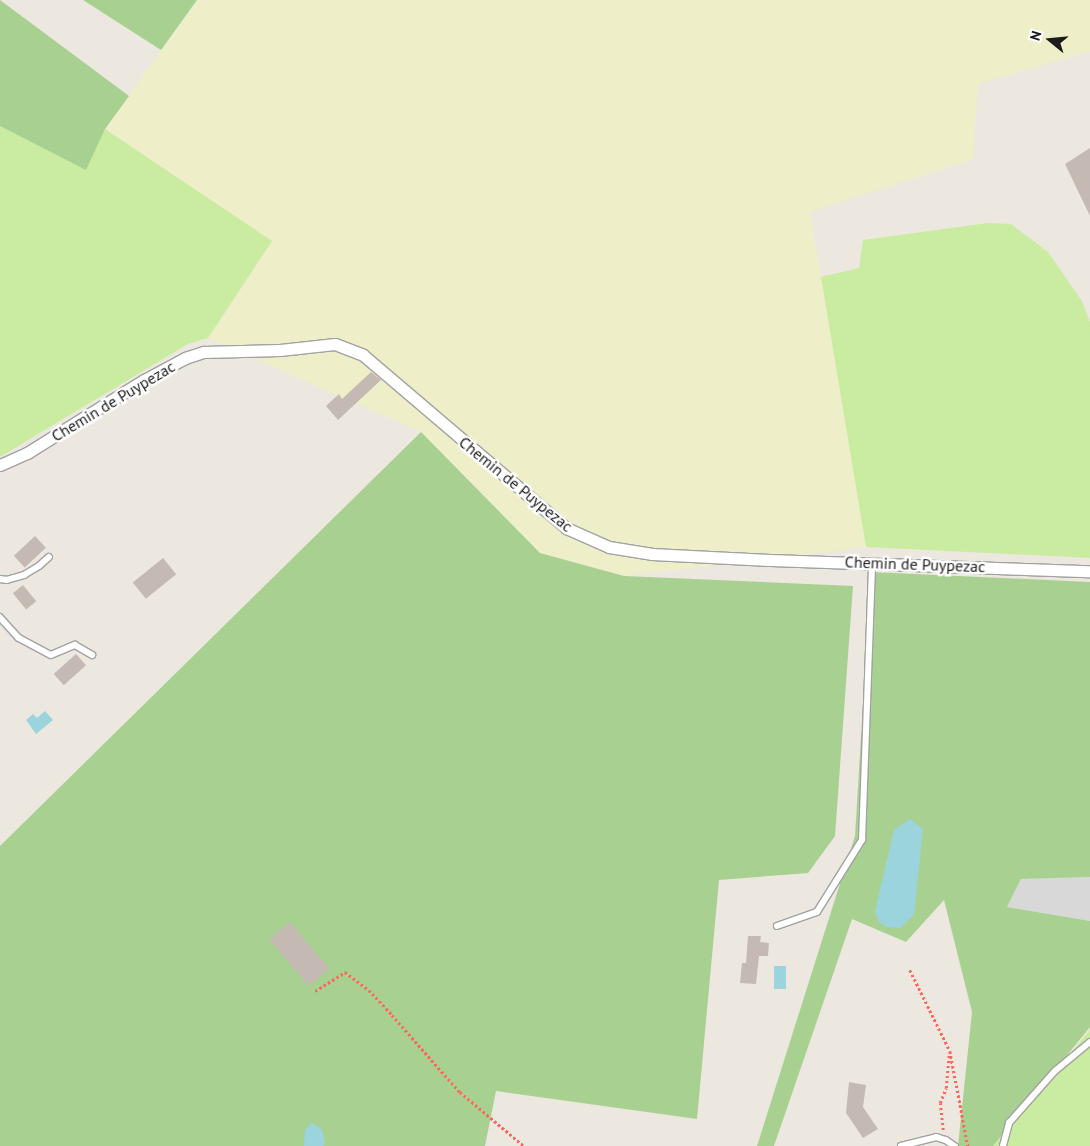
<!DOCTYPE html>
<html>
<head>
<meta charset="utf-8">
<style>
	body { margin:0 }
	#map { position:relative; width:1090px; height:1146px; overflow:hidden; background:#ede8df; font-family:"PT Sans",sans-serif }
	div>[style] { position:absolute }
	.residential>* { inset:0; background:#d9d8d8 }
	.farmland>* { inset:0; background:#eeeec9 }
	.grass>* { inset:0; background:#caeca1 }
	.forest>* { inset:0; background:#a8d091 }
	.water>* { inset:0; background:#9cd4de; transform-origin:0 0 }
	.building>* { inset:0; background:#c5b9b3; transform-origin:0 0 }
	.path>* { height:2.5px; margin-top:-1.25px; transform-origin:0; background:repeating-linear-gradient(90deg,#ff655f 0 2.5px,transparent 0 5px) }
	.roads { filter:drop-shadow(1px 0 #a2a2a2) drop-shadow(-1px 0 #a2a2a2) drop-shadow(0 1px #a2a2a2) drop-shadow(0 -1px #a2a2a2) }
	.service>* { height:5.5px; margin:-2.75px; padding:0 2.75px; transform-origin:2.75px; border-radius:2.75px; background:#fff }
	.minor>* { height:11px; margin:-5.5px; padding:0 5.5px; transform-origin:5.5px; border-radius:5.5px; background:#fff }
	span { translate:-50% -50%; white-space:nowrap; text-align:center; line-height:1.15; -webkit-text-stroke:5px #fff; paint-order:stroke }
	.street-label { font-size:16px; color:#1b1b1b }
	.north { position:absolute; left:1025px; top:15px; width:50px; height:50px; -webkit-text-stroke:4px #fff; paint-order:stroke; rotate:287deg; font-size:14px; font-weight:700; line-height:20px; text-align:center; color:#1b1b1b }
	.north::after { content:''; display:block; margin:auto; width:18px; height:22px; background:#1b1b1b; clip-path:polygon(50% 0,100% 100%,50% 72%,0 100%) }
</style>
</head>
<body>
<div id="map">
	<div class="residential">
		<i style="clip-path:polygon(1090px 877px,1090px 921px,1007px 907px,1021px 879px)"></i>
	</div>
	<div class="farmland">
		<i style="clip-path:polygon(197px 0,1090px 0,1090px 51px,978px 84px,973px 159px,810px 212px,866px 547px,624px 576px,540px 553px,421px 432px,208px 338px,272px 241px,105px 129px)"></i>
	</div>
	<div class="grass">
		<i style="clip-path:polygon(0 126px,86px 169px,105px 129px,272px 241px,208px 338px,188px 344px,0 457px)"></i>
		<i style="clip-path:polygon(988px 223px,1011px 224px,1048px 252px,1082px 301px,1090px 322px,1090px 558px,866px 547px,821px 277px,859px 268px,863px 240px)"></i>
		<i style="clip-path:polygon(1090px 1027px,1090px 1146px,993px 1146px,1089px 1031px)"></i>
	</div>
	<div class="forest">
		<i style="clip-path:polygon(0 0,129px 96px,105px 129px,86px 170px,0 126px)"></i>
		<i style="clip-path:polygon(83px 0,197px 0,161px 50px)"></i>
		<i style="clip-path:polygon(421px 432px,540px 553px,624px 576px,853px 586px,835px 836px,808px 873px,719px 880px,697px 1119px,496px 1091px,485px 1146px,0 1146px,0 846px)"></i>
		<i style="clip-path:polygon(871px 572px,1090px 582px,1090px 877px,1021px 879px,1007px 907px,1090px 921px,1090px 1027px,993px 1146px,958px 1146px,972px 1012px,944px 900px,906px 942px,852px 919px,774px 1146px,757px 1146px,855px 836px)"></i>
	</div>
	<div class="water">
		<i style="clip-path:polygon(45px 711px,53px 720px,36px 734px,26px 720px,33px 714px,37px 718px)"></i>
		<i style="clip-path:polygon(910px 819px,923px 829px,914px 914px,901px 928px,887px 927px,879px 922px,875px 911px,894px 830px)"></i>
		<i style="left:774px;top:966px;width:12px;height:23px"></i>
		<i style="clip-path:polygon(312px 1123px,322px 1129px,325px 1143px,323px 1146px,304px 1146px,305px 1130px)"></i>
	</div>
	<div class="building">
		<i style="clip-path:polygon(1090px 148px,1090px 216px,1065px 164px)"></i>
		<i style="clip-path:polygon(371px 372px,381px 380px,338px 420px,326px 406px,339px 394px,342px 399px)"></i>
		<i style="left:35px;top:536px;width:16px;height:29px;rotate:47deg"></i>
		<i style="left:163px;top:558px;width:21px;height:39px;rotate:51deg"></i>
		<i style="left:23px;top:585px;width:21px;height:13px;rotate:51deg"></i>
		<i style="left:76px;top:654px;width:15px;height:30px;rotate:48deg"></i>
		<i style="left:290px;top:922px;width:61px;height:27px;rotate:50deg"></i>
		<i style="clip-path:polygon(748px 936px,761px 936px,760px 942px,769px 943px,768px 956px,759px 956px,756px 984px,740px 983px,742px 963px,746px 963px)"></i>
		<i style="clip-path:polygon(849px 1082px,866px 1085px,863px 1107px,878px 1129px,863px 1138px,846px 1113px)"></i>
	</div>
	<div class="path">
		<i style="left:910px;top:970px;width:90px;rotate:63.7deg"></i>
		<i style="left:950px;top:1051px;width:97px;rotate:79.3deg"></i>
		<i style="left:315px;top:991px;width:36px;rotate:-32deg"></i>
		<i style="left:345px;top:972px;width:30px;rotate:37deg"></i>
		<i style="left:369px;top:990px;width:34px;rotate:47deg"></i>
		<i style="left:392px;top:1015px;width:103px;rotate:48.6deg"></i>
		<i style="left:460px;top:1092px;width:84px;rotate:40.2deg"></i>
		<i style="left:943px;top:1130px;width:27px;rotate:-96deg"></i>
		<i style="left:940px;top:1103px;width:16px;rotate:-68deg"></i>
		<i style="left:946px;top:1088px;width:33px;rotate:-85deg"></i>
	</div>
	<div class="roads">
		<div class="service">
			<i style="left:0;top:579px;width:7px;rotate:8deg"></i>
			<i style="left:7px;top:580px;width:18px;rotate:-16deg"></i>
			<i style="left:24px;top:575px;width:17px;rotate:-31deg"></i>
			<i style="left:39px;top:566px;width:13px;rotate:-42deg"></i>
			<i style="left:0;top:617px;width:28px;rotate:48deg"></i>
			<i style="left:19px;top:638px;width:36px;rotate:28deg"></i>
			<i style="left:51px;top:655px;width:26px;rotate:-23deg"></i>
			<i style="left:75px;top:645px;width:20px;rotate:30deg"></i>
			<i style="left:777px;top:926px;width:42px;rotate:-19.3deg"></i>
			<i style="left:817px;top:912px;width:85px;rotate:-58deg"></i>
			<i style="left:862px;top:840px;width:277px;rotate:-87.9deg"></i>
			<i style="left:901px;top:1146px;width:36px;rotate:-14deg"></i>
			<i style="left:936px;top:1137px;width:10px;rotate:17deg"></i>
			<i style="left:946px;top:1140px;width:11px;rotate:34deg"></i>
			<i style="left:1003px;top:1146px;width:24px;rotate:-75deg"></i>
			<i style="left:1009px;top:1123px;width:69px;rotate:-48.5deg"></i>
			<i style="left:1055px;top:1071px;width:45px;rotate:-39.6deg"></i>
		</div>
		<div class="minor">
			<i style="left:0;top:465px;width:30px;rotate:-24deg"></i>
			<i style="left:27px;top:453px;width:138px;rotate:-32deg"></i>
			<i style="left:144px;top:380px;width:47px;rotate:-28.2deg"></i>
			<i style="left:185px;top:358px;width:20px;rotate:-18deg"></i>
			<i style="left:204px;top:352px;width:76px;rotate:-1.5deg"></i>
			<i style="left:280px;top:350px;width:55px;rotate:-6.2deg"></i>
			<i style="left:335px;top:344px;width:30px;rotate:21deg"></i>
			<i style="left:363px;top:355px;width:267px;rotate:40.4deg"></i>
			<i style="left:566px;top:528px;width:47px;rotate:23.8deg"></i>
			<i style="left:609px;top:547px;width:44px;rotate:9.2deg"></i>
			<i style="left:652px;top:554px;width:117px;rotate:2.9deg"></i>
			<i style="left:769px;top:560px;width:321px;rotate:2deg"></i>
		</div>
	</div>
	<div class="street-label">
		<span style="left:113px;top:401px;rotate:-31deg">Chemin de Puypezac</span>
		<span style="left:516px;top:484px;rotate:39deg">Chemin de Puypezac</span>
		<span style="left:915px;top:564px;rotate:2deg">Chemin de Puypezac</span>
	</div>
	<div class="north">N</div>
</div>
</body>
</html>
